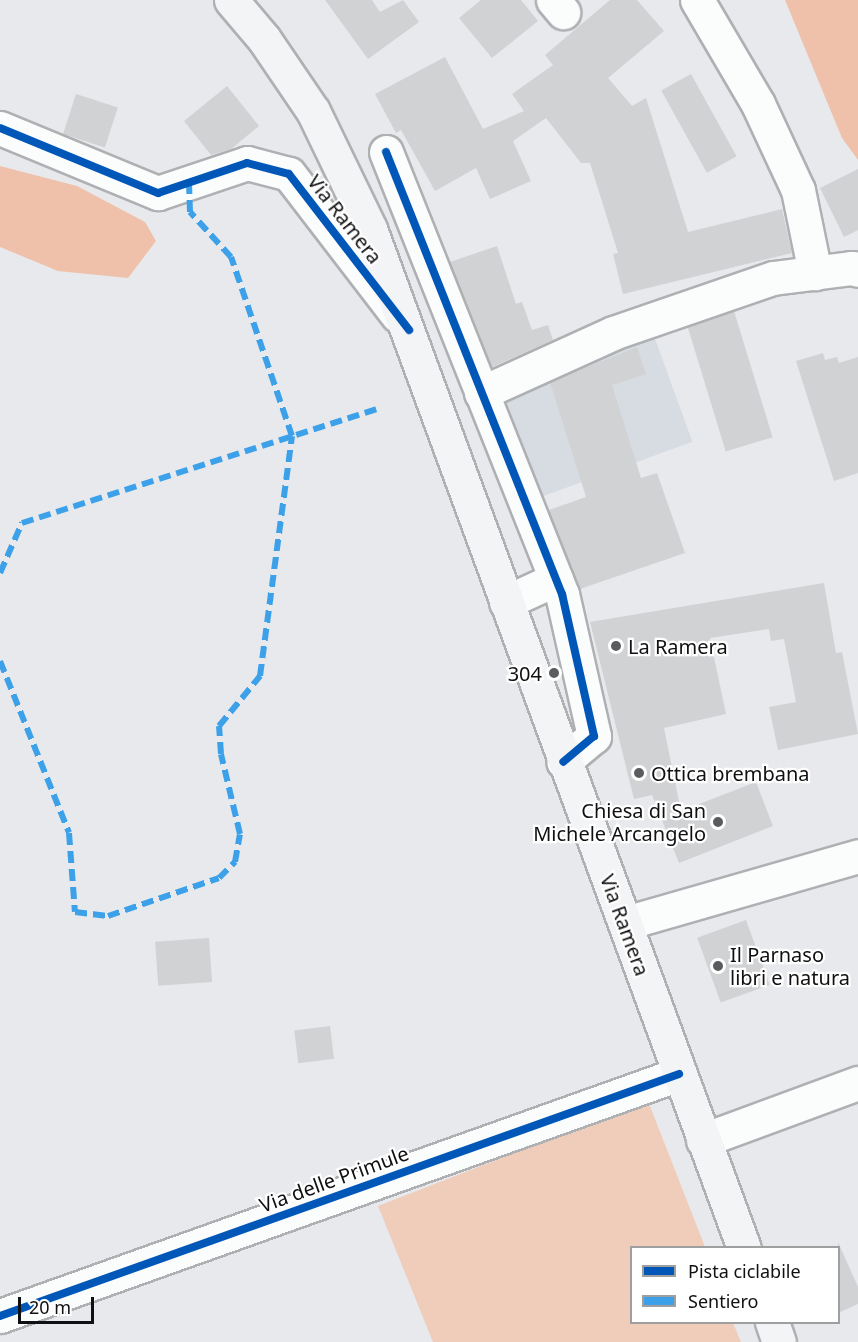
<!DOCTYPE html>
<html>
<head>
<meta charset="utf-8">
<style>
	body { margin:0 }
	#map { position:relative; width:858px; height:1342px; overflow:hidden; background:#e7e9ec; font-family:"Noto Sans",sans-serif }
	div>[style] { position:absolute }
	.built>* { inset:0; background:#d7dbe2; transform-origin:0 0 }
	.green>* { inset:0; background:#f0ccba }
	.forest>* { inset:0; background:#efc1ab }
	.building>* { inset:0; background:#d0d2d4; transform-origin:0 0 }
	.roads { filter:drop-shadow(2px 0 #afb0b3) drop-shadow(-2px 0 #afb0b3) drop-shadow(0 2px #afb0b3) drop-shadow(0 -2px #afb0b3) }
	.minor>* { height:33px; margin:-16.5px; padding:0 16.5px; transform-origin:16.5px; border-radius:16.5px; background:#fbfcfc }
	.major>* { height:33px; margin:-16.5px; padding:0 16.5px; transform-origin:16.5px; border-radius:16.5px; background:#f3f4f6 }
	.quiet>* { height:6px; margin-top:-3px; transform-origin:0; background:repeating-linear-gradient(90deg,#3da1ea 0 12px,transparent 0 18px) }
	.cycleway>* { height:8px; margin:-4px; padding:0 4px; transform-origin:4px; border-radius:4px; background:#0057b8 }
	.dots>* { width:16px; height:16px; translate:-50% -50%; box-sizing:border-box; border:3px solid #fff; border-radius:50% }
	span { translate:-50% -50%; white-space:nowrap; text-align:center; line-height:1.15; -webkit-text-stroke:4.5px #fff; paint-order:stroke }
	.street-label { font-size:20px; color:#101012 }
	.poi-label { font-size:20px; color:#101012 }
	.left { translate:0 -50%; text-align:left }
	.right { translate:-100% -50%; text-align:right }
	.legend { position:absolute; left:630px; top:1246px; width:210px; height:78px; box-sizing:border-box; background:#fff; border:2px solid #9f9fa0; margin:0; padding:8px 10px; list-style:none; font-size:18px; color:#101012 }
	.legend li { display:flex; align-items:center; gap:12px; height:30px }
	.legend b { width:30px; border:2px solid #9f9fa0 }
	.scale { position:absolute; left:18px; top:1297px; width:76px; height:27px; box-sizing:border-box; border:3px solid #101012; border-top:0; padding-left:8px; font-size:18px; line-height:21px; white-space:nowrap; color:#101012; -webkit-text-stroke:4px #fff; paint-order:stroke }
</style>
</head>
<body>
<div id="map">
	<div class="built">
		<i style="left:651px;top:328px;width:121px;height:165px;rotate:70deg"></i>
	</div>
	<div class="green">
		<i style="clip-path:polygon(648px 1101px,705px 1247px,632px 1248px,632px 1322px,733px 1323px,741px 1342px,433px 1342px,378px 1206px)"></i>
	</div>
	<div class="forest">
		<i style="clip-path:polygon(785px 0,858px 0,858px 160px,842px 138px)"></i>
		<i style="clip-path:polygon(0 166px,77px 186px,145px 222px,156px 241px,128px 278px,58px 271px,0 247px)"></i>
	</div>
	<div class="building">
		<i style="clip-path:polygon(325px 0,372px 0,380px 12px,403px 0,419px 22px,368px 59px)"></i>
		<i style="clip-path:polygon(481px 0,521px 0,538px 21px,492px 58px,459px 18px)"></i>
		<i style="clip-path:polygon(610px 0,637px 0,664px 31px,608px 78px,632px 106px,646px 98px,688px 232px,782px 209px,792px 253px,623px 294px,613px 254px,618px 253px,590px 163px,581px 163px,546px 118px,513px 141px,531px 181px,490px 199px,476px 168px,435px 191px,401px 130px,396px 133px,375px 94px,445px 57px,483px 129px,524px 111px,512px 94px,553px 65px,545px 55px)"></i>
		<i style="left:691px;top:74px;width:94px;height:34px;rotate:61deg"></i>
		<i style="clip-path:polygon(227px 86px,259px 126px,231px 149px,211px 155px,184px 121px)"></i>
		<i style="left:76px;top:94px;width:44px;height:42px;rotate:18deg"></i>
		<i style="clip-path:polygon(858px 169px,858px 230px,844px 237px,820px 188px)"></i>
		<i style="clip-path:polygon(497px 246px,516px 304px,522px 302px,532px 330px,548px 325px,553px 340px,492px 367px,450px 262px)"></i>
		<i style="left:734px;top:311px;width:132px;height:49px;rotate:73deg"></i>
		<i style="clip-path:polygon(637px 347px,646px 374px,612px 385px,641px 478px,657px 473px,685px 553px,580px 589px,549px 510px,586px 497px,550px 382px)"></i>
		<i style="clip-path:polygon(823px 353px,825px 360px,837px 357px,839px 363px,858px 357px,858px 473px,834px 481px,796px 361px)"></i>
		<i style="clip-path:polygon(824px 583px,836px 653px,842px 652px,858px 734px,778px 750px,769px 707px,796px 702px,784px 639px,771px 641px,769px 629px,710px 638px,726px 714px,664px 728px,681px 811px,756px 782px,773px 826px,679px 863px,652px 795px,634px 799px,590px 622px)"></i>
		<i style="left:746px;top:920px;width:69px;height:52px;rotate:70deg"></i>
		<i style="left:209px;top:938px;width:44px;height:54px;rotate:86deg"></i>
		<i style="left:330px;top:1026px;width:33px;height:36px;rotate:83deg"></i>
		<i style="clip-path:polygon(838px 1242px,858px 1287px,858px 1304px,838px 1313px)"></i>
	</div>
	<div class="roads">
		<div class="minor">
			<i style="left:553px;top:0;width:16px;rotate:50deg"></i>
			<i style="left:697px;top:0;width:121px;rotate:59.6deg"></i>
			<i style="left:758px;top:104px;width:95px;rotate:65.1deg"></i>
			<i style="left:798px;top:190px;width:85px;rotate:78.4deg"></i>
			<i style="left:0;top:128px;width:171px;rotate:22.4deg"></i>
			<i style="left:158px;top:193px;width:94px;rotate:-18.6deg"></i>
			<i style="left:247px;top:163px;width:43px;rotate:14.7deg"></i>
			<i style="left:289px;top:174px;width:178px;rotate:52.5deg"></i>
			<i style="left:386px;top:152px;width:476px;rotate:68.3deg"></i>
			<i style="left:562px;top:594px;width:146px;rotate:77.3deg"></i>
			<i style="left:594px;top:736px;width:40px;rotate:140deg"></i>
			<i style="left:481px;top:393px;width:145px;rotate:-24.4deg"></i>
			<i style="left:613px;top:333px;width:169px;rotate:-19deg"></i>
			<i style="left:773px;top:278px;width:80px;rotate:-7.2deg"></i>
			<i style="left:852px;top:268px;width:6px;rotate:18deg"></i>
			<i style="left:506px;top:602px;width:55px;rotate:-24.7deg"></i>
			<i style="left:625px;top:923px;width:242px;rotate:-16deg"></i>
			<i style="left:703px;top:1140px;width:165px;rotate:-20.2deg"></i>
			<i style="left:0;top:1316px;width:721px;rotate:-19.62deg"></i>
		</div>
		<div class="major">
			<i style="left:231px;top:0;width:51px;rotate:49.8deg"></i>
			<i style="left:264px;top:39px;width:87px;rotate:55.8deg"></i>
			<i style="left:313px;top:111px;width:131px;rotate:64.2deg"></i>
			<i style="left:370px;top:229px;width:1085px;rotate:69.85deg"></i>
			<i style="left:772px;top:1322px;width:21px;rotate:71deg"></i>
		</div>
	</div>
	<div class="quiet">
		<i style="left:0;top:573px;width:55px;rotate:-66.3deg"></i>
		<i style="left:22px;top:523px;width:374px;rotate:-17.8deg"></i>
		<i style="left:0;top:661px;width:185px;rotate:68.1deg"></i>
		<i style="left:69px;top:833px;width:79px;rotate:85.7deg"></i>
		<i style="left:75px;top:912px;width:33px;rotate:7deg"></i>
		<i style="left:108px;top:916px;width:117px;rotate:-18.9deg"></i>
		<i style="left:219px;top:878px;width:23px;rotate:-45deg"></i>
		<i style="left:235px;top:862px;width:28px;rotate:-80deg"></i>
		<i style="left:240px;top:834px;width:82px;rotate:-103.4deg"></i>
		<i style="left:221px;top:754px;width:28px;rotate:-94deg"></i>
		<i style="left:219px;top:726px;width:65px;rotate:-50.6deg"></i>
		<i style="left:260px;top:676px;width:242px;rotate:-82.4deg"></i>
		<i style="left:292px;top:436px;width:189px;rotate:-108.8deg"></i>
		<i style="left:231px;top:257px;width:61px;rotate:-132.3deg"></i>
		<i style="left:190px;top:212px;width:27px;rotate:-92deg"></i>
	</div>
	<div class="cycleway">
		<i style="left:0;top:128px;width:171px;rotate:22.4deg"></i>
		<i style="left:158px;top:193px;width:94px;rotate:-18.6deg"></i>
		<i style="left:247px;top:163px;width:43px;rotate:14.7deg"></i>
		<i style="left:289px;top:174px;width:197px;rotate:52.4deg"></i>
		<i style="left:386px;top:152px;width:476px;rotate:68.3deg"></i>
		<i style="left:562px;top:594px;width:146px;rotate:77.3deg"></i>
		<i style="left:594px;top:736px;width:40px;rotate:140deg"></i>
		<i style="left:0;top:1316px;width:721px;rotate:-19.62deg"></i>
	</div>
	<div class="dots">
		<i style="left:616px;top:646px;background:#5b5c5e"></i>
		<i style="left:554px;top:673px;background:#5b5c5e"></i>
		<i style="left:639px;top:773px;background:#5b5c5e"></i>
		<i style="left:718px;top:822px;background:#5b5c5e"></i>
		<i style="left:718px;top:966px;background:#5b5c5e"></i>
	</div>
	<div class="street-label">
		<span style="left:345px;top:219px;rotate:52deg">Via Ramera</span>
		<span style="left:625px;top:925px;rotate:70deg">Via Ramera</span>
		<span style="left:334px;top:1179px;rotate:-20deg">Via delle Primule</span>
	</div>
	<div class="poi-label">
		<span class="left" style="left:628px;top:646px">La Ramera</span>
		<span class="right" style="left:542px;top:673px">304</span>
		<span class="left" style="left:651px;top:773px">Ottica brembana</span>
		<span class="right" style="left:706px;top:822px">Chiesa di San<br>Michele Arcangelo</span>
		<span class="left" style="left:730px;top:966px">Il Parnaso<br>libri e natura</span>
	</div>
	<ul class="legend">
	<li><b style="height:8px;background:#0057b8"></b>Pista ciclabile</li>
	<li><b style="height:8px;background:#3da1ea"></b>Sentiero</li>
	</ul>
	<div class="scale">20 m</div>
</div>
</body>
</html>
